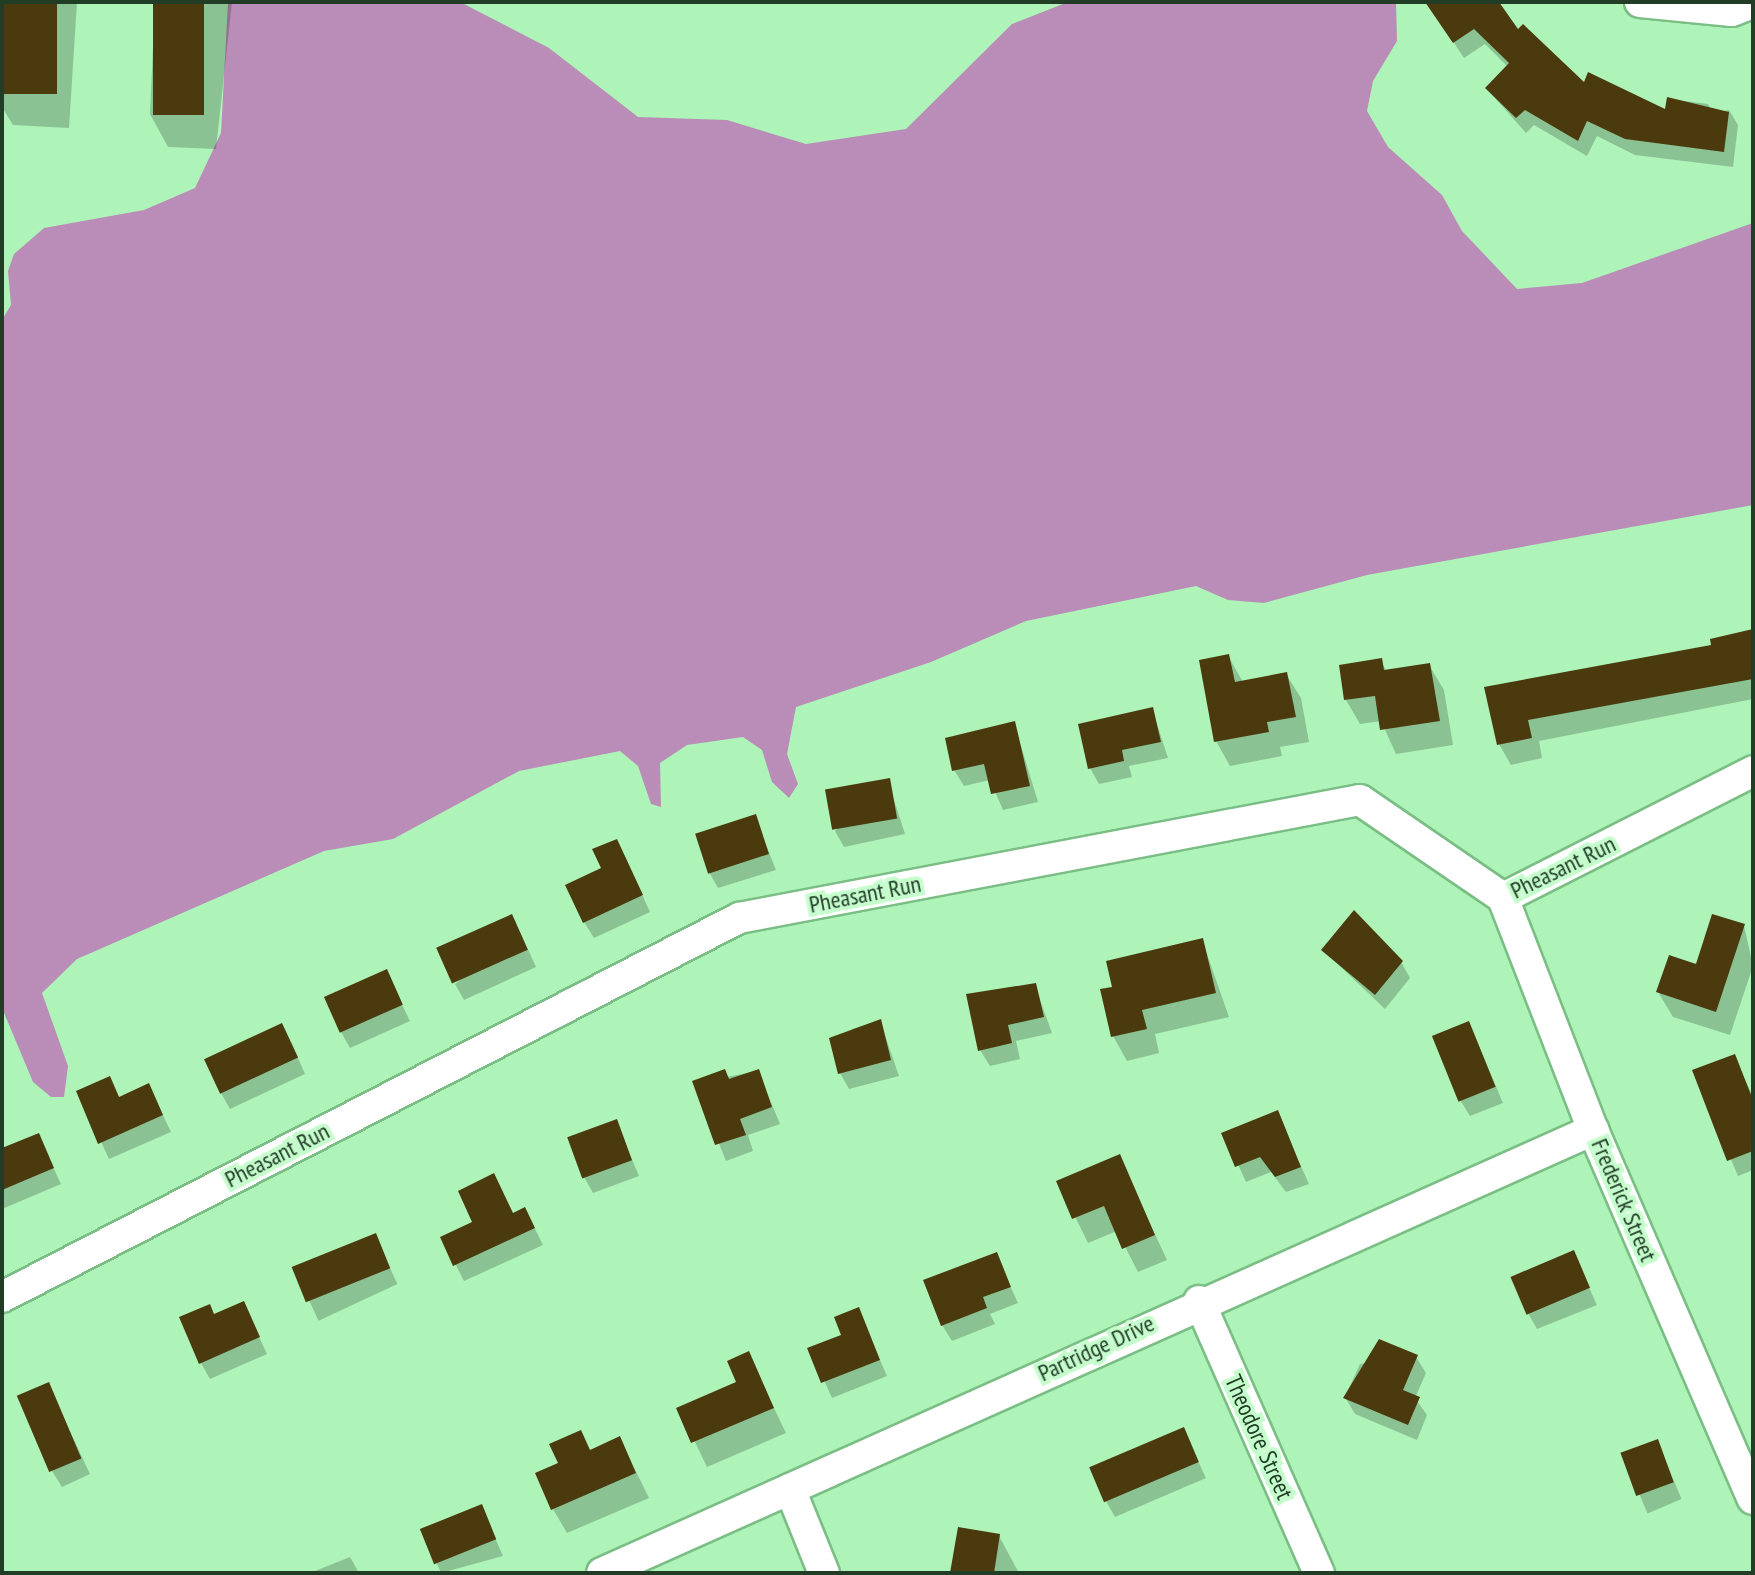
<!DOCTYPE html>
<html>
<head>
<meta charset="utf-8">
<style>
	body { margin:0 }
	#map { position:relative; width:1755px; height:1575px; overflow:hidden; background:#aef3b8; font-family:"PT Sans Narrow",sans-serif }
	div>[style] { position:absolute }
	.forest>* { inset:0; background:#ba8cb8 }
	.shadow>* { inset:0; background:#0003; transform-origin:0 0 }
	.building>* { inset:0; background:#4a3a0e; transform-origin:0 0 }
	.roads { filter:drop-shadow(2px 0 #7bbe85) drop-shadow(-2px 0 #7bbe85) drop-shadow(0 2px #7bbe85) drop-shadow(0 -2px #7bbe85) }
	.street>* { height:30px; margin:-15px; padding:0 15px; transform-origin:15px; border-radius:15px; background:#fff }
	span { translate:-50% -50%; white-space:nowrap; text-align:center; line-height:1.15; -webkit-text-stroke:8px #c6fdcd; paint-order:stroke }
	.street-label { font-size:24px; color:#213d26 }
	.frame { position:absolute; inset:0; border:4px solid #213d26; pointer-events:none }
</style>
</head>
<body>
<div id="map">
	<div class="forest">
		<i style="clip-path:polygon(228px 2px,460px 2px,549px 48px,638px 117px,727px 120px,806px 144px,906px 129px,1012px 24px,1068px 2px,1396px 2px,1397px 41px,1373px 81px,1367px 111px,1388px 147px,1442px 195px,1462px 231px,1517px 289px,1582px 283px,1753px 223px,1753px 505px,1367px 575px,1264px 603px,1228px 600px,1196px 586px,1026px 621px,931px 662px,796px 707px,787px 754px,798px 784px,789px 798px,772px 782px,762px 750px,743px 737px,687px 745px,660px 763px,661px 807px,651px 804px,638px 766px,620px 751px,519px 771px,393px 839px,324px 851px,77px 959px,42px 993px,68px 1066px,64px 1097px,51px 1097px,33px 1082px,2px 1008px,2px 320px,11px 305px,8px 271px,14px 254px,44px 228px,144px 210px,195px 188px,221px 133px)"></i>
	</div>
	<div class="shadow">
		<i style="clip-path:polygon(2px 2px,77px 2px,69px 128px,13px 125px,2px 107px)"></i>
		<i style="clip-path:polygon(155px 2px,232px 2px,216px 149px,168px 147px,150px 114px)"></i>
		<i style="clip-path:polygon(1427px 2px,1496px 2px,1517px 33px,1584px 85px,1667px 112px,1669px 99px,1708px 104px,1713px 113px,1729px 110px,1738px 125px,1733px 167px,1635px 155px,1597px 136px,1587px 156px,1534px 125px,1526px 133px,1487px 89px,1508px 67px,1485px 44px,1464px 58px)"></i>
		<i style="clip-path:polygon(1753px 631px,1753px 699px,1539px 741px,1542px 758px,1511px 765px,1499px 744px,1487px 689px,1714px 646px)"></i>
		<i style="clip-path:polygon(1228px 656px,1243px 682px,1286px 674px,1301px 698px,1309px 742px,1280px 747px,1282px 756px,1230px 766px,1216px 741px)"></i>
		<i style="clip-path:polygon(1380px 660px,1387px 672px,1429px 665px,1444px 690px,1453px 745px,1396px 754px,1381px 721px,1360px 724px,1346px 700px)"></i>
		<i style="clip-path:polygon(1152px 709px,1168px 758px,1129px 766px,1132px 777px,1099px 784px,1090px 768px)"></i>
		<i style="clip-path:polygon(1014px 723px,1038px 802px,1003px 810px,990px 780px,964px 786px,954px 770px)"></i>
		<i style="clip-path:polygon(888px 781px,905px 834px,844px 847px,835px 831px)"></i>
		<i style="clip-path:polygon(755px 817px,776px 870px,718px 888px,709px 872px)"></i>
		<i style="clip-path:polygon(625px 857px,650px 912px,594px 938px,584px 922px)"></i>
		<i style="clip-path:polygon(1744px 926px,1753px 966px,1730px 1035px,1673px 1017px,1658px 992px)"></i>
		<i style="clip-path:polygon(520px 932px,536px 967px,464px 1000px,455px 984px)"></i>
		<i style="clip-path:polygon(1202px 940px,1229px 1017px,1155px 1034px,1159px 1053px,1127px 1061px,1113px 1036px,1114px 988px)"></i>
		<i style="clip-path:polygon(1323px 950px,1401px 962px,1410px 978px,1385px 1009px)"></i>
		<i style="clip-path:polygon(386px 972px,410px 1021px,350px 1048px,341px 1032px)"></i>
		<i style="clip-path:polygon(1035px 986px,1052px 1033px,1016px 1041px,1020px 1059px,990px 1066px,980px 1050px)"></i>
		<i style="clip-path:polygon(880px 1021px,899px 1076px,849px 1089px,840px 1073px,852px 1029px)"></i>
		<i style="clip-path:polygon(1469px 1023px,1503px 1103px,1470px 1116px,1460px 1100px)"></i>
		<i style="clip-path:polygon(291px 1042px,305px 1074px,230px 1109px,221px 1093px)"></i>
		<i style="clip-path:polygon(1734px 1056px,1753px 1097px,1753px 1170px,1738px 1176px,1694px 1072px)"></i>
		<i style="clip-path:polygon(758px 1071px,780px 1124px,748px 1135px,753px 1151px,726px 1161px,695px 1083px)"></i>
		<i style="clip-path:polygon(109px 1079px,120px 1099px,149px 1086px,171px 1132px,109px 1159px,78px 1092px)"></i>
		<i style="clip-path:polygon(1277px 1113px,1309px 1184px,1286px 1192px,1271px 1172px,1246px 1182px,1224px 1134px)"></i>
		<i style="clip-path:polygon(616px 1122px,639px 1176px,593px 1193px,584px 1177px)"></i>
		<i style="clip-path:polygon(38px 1135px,61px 1184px,2px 1209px,2px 1150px)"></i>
		<i style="clip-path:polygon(1119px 1157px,1167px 1260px,1138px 1272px,1117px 1231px,1088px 1243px,1058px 1182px)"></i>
		<i style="clip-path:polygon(525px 1209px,543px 1245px,464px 1281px,442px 1238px)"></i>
		<i style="left:375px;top:1236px;width:53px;height:87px;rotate:65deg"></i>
		<i style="clip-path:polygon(1573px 1252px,1597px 1305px,1537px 1329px,1528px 1313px)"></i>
		<i style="clip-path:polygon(996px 1255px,1018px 1303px,990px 1314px,995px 1324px,952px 1341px,942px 1325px)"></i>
		<i style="clip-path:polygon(243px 1303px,267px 1354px,210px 1379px,201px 1363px,215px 1316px)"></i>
		<i style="clip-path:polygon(858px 1310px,887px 1376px,832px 1398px,810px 1349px,844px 1336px)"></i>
		<i style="clip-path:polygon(748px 1354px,786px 1433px,707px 1467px,679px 1409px,738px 1383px)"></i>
		<i style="clip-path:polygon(1416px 1357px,1426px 1373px,1415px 1398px,1427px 1415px,1417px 1440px,1355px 1414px,1345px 1397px,1360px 1364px)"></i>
		<i style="clip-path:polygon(48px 1385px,90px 1474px,62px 1487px,52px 1471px)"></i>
		<i style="clip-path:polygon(1183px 1429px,1206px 1478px,1115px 1517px,1106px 1501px)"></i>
		<i style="clip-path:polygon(580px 1432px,591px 1452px,620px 1439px,649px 1498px,567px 1533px,553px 1509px,560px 1464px)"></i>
		<i style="left:1657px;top:1441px;width:63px;height:37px;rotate:67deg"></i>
		<i style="clip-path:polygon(481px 1506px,503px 1556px,441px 1573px,422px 1528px)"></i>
		<i style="clip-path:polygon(999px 1536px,1019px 1573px,952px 1573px)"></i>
		<i style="clip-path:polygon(350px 1557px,359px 1573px,310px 1573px)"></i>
	</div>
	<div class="building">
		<i style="left:2px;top:2px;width:55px;height:92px"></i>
		<i style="left:153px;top:2px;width:51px;height:113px"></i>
		<i style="clip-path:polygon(1425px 2px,1499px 2px,1518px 29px,1523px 24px,1584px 82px,1588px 72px,1665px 109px,1667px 97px,1729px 112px,1724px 152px,1625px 139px,1587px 121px,1578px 141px,1525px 110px,1516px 118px,1485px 88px,1509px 63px,1474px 29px,1453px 43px)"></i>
		<i style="clip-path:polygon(1753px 629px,1753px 679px,1528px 720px,1532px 738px,1497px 745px,1484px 687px,1711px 645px,1710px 639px)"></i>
		<i style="clip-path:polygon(1229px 654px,1235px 682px,1287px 672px,1296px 717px,1267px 722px,1269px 732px,1214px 742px,1199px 660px)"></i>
		<i style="clip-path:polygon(1382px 658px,1384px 670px,1430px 663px,1440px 721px,1380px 730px,1375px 696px,1344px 700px,1339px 665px)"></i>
		<i style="clip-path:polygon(1153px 707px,1161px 742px,1122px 750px,1124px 761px,1088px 769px,1078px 724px)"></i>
		<i style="clip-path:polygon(1015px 721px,1030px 786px,991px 794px,984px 764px,952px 771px,945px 738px)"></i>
		<i style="left:890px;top:778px;width:41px;height:66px;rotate:80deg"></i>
		<i style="left:756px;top:814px;width:42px;height:64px;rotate:72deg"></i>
		<i style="clip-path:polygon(617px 839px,643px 895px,583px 923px,565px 885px,601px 868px,592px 849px)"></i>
		<i style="clip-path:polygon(1354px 910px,1403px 961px,1375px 995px,1321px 950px)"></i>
		<i style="left:512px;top:914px;width:39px;height:83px;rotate:66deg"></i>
		<i style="clip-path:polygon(1712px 914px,1745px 924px,1716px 1012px,1656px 992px,1669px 955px,1696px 964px)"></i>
		<i style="clip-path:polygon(1203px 938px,1216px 993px,1142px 1010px,1147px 1029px,1111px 1037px,1100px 989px,1112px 987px,1106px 961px)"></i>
		<i style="left:387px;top:969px;width:39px;height:69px;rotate:66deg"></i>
		<i style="clip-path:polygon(1036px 983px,1044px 1017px,1008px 1025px,1012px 1043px,978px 1051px,966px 994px)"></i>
		<i style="clip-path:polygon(881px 1019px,891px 1060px,838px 1074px,829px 1038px)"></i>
		<i style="left:1469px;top:1021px;width:71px;height:40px;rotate:68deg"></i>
		<i style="left:282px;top:1023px;width:38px;height:86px;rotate:65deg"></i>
		<i style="clip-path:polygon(1735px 1054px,1753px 1100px,1753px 1151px,1727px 1161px,1692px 1070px)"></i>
		<i style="clip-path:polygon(725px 1069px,729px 1079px,759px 1069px,772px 1107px,740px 1119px,746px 1135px,715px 1145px,692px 1081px)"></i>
		<i style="clip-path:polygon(110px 1076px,119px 1097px,149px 1083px,163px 1115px,98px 1144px,76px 1091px)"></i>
		<i style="clip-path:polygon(1278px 1110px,1301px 1167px,1275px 1177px,1260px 1157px,1235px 1167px,1221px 1133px)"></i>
		<i style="left:617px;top:1119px;width:44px;height:53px;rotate:70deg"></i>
		<i style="clip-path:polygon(39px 1133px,54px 1168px,2px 1190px,2px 1148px)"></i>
		<i style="clip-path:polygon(1120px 1154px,1155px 1235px,1122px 1249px,1104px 1206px,1072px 1219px,1056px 1181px)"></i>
		<i style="clip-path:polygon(494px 1173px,513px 1213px,525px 1207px,535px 1228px,453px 1266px,440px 1237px,472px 1222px,458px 1191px)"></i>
		<i style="left:376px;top:1233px;width:38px;height:91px;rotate:68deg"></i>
		<i style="left:1574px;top:1250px;width:41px;height:69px;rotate:67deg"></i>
		<i style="clip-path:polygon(997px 1252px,1011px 1287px,983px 1297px,987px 1308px,941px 1326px,923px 1280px)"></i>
		<i style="clip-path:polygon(244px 1301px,260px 1337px,199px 1364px,179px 1317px,210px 1304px,214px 1314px)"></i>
		<i style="clip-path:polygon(859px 1307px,880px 1360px,821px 1383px,807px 1348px,841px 1335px,834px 1317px)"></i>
		<i style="clip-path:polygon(1379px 1339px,1418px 1355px,1403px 1390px,1420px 1397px,1408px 1425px,1343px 1398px)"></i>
		<i style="clip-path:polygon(749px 1351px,774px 1408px,691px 1443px,676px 1408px,736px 1382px,727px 1361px)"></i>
		<i style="left:49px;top:1382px;width:83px;height:35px;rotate:67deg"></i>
		<i style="left:1184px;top:1427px;width:38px;height:103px;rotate:67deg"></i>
		<i style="clip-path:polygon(581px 1430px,590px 1450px,620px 1436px,636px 1473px,551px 1510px,535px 1473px,558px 1463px,549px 1444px)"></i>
		<i style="left:1658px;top:1439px;width:46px;height:40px;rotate:70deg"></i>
		<i style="left:482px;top:1504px;width:38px;height:67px;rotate:68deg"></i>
		<i style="clip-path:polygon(958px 1527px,1000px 1534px,994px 1573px,950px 1573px)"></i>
	</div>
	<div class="roads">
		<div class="street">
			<i style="left:1640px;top:2px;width:92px;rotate:5.6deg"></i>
			<i style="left:1732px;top:11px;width:22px;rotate:-21deg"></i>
			<i style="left:1503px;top:898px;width:249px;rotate:68.8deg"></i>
			<i style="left:1593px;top:1130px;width:402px;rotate:66.6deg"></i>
			<i style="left:1503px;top:898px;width:280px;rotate:-26.9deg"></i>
			<i style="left:2px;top:1297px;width:829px;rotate:-27.21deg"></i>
			<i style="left:739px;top:918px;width:632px;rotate:-10.76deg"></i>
			<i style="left:1360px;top:800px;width:173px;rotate:34.4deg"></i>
			<i style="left:1199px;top:1301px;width:297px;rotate:66.2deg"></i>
			<i style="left:790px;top:1489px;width:91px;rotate:68deg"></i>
			<i style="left:602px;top:1573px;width:1086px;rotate:-24.09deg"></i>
		</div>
	</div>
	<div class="street-label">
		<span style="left:1563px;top:867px;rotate:-26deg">Pheasant Run</span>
		<span style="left:865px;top:894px;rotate:-11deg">Pheasant Run</span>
		<span style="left:277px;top:1155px;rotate:-27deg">Pheasant Run</span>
		<span style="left:1624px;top:1200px;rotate:67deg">Frederick Street</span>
		<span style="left:1096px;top:1348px;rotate:-25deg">Partridge Drive</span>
		<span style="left:1259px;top:1437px;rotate:66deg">Theodore Street</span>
	</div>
	<div class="frame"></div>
</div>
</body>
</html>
